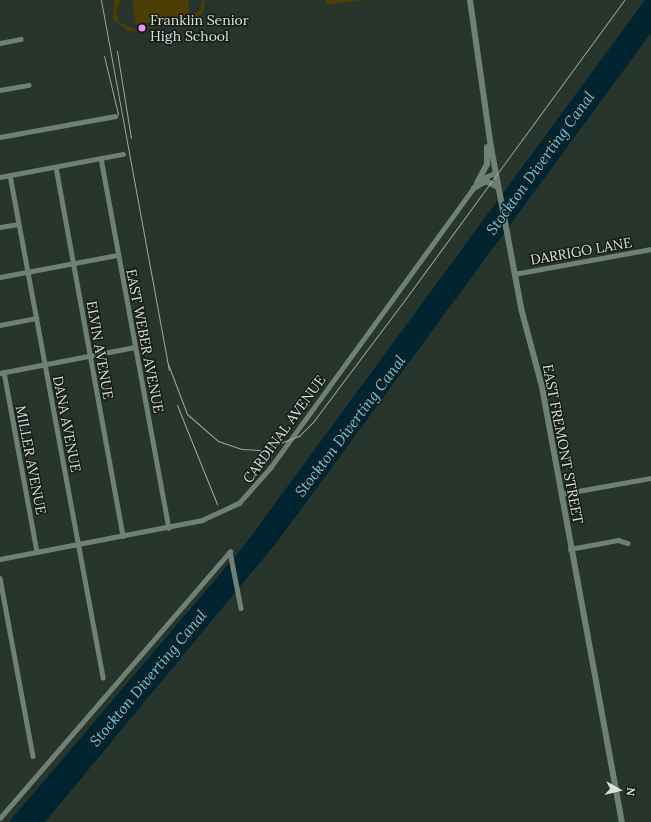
<!DOCTYPE html>
<html>
<head>
<meta charset="utf-8">
<style>
	body { margin:0 }
	#map { position:relative; width:651px; height:822px; overflow:hidden; background:#27352c; font-family:Lora,serif }
	div>[style] { position:absolute }
	.green>* { inset:0; background:#4d3e05 }
	.water>* { inset:0; background:#012530 }
	.minor>* { height:4.5px; margin:-2.25px; padding:0 2.25px; transform-origin:2.25px; border-radius:2.25px; background:#6f8075 }
	.secondary>* { height:6px; margin:-3px; padding:0 3px; transform-origin:3px; border-radius:3px; background:#6f8075 }
	.rail>* { height:1px; margin:-0.5px; padding:0 0.5px; transform-origin:0.5px; border-radius:0.5px; background:#9da8a1 }
	.dots>* { width:11px; height:11px; translate:-50% -50%; box-sizing:border-box; border:2px solid #151b17; border-radius:50% }
	span { translate:-50% -50%; white-space:nowrap; text-align:center; line-height:1.15; -webkit-text-stroke:3px #151b17; paint-order:stroke }
	.poi-label { font-size:14px; color:#d9e2dc }
	.left { translate:0 -50%; text-align:left }
	.street-label { font-size:14px; color:#d9e2dc }
	.water-label { font-size:15px; color:#5fcef3; font-style:italic }
	.north { position:absolute; left:599px; top:770px; width:40px; height:40px; -webkit-text-stroke:3px #151b17; paint-order:stroke; rotate:98deg; font-size:11px; font-weight:700; line-height:16px; text-align:center; color:#d9e2dc }
	.north::after { content:''; display:block; margin:auto; width:14px; height:18px; background:#d9e2dc; clip-path:polygon(50% 0,100% 100%,50% 72%,0 100%) }
</style>
</head>
<body>
<div id="map">
	<div class="green">
		<i style="clip-path:polygon(114px 0,121px 0,116px 10px,119px 22px,134px 29px,190px 18px,200px 10px,202px 0,205px 2px,203px 12px,195px 20px,130px 32px,113px 20px)"></i>
		<i style="clip-path:polygon(132px 0,188px 0,190px 15px,136px 25px)"></i>
		<i style="clip-path:polygon(326px 0,364px 0,326px 5px)"></i>
	</div>
	<div class="water">
		<i style="clip-path:polygon(645px 0,651px 0,651px 33px,277px 542px,45px 822px,9px 822px,243px 547px)"></i>
	</div>
	<div class="minor">
		<i style="left:0;top:43px;width:21px;rotate:-11deg"></i>
		<i style="left:0;top:90px;width:29px;rotate:-10deg"></i>
		<i style="left:0;top:137px;width:117px;rotate:-10.3deg"></i>
		<i style="left:101px;top:158px;width:376px;rotate:79.6deg"></i>
		<i style="left:56px;top:167px;width:375px;rotate:79.7deg"></i>
		<i style="left:10px;top:175px;width:511px;rotate:79.5deg"></i>
		<i style="left:0;top:177px;width:125px;rotate:-10.6deg"></i>
		<i style="left:479px;top:180px;width:17px;rotate:-24deg"></i>
		<i style="left:0;top:227px;width:18px;rotate:-9deg"></i>
		<i style="left:514px;top:274px;width:139px;rotate:-10.3deg"></i>
		<i style="left:0;top:277px;width:120px;rotate:-10.6deg"></i>
		<i style="left:0;top:325px;width:37px;rotate:-11deg"></i>
		<i style="left:4px;top:372px;width:183px;rotate:79.6deg"></i>
		<i style="left:0;top:373px;width:137px;rotate:-10.9deg"></i>
		<i style="left:561px;top:494px;width:91px;rotate:-10.1deg"></i>
		<i style="left:570px;top:549px;width:49px;rotate:-10.6deg"></i>
		<i style="left:618px;top:540px;width:10px;rotate:17deg"></i>
		<i style="left:0;top:559px;width:206px;rotate:-10.9deg"></i>
		<i style="left:202px;top:520px;width:41px;rotate:-24.7deg"></i>
		<i style="left:239px;top:503px;width:47px;rotate:-48.5deg"></i>
		<i style="left:270px;top:468px;width:349px;rotate:-54deg"></i>
		<i style="left:0;top:578px;width:181px;rotate:79.5deg"></i>
		<i style="left:0;top:818px;width:352px;rotate:-49.2deg"></i>
		<i style="left:230px;top:552px;width:57px;rotate:78.9deg"></i>
	</div>
	<div class="secondary">
		<i style="left:470px;top:0;width:148px;rotate:81.9deg"></i>
		<i style="left:491px;top:147px;width:164px;rotate:79.4deg"></i>
		<i style="left:521px;top:308px;width:82px;rotate:75.1deg"></i>
		<i style="left:542px;top:387px;width:442px;rotate:79.6deg"></i>
		<i style="left:477px;top:183px;width:21px;rotate:-62deg"></i>
		<i style="left:487px;top:164px;width:17px;rotate:-90deg"></i>
		<i style="left:474px;top:188px;width:14px;rotate:-30deg"></i>
		<i style="left:486px;top:181px;width:13px;rotate:27deg"></i>
	</div>
	<div class="rail">
		<i style="left:101px;top:0;width:376px;rotate:79.6deg"></i>
		<i style="left:117px;top:51px;width:88px;rotate:80.9deg"></i>
		<i style="left:104px;top:56px;width:60px;rotate:76.4deg"></i>
		<i style="left:168px;top:364px;width:53px;rotate:69.2deg"></i>
		<i style="left:187px;top:414px;width:41px;rotate:41.1deg"></i>
		<i style="left:218px;top:441px;width:24px;rotate:19deg"></i>
		<i style="left:241px;top:449px;width:21px;rotate:3deg"></i>
		<i style="left:262px;top:450px;width:40px;rotate:-21deg"></i>
		<i style="left:299px;top:436px;width:20px;rotate:-45deg"></i>
		<i style="left:313px;top:422px;width:146px;rotate:-53.1deg"></i>
		<i style="left:401px;top:305px;width:378px;rotate:-53.8deg"></i>
		<i style="left:177px;top:405px;width:107px;rotate:68deg"></i>
	</div>
	<div class="dots">
		<i style="left:142px;top:28px;background:#ea8dfd"></i>
	</div>
	<div class="poi-label">
		<span class="left" style="left:150px;top:28px">Franklin Senior<br>High School</span>
	</div>
	<div class="street-label">
		<span style="left:581px;top:251px;rotate:-10deg">DARRIGO LANE</span>
		<span style="left:145px;top:341px;rotate:79deg">EAST WEBER AVENUE</span>
		<span style="left:100px;top:350px;rotate:80deg">ELVIN AVENUE</span>
		<span style="left:67px;top:424px;rotate:79deg">DANA AVENUE</span>
		<span style="left:284px;top:429px;rotate:-54deg">CARDINAL AVENUE</span>
		<span style="left:563px;top:444px;rotate:79deg">EAST FREMONT STREET</span>
		<span style="left:31px;top:460px;rotate:79deg">MILLER AVENUE</span>
	</div>
	<div class="water-label">
		<span style="left:540px;top:163px;rotate:-54deg">Stockton Diverting Canal</span>
		<span style="left:350px;top:426px;rotate:-53deg">Stockton Diverting Canal</span>
		<span style="left:148px;top:678px;rotate:-50deg">Stockton Diverting Canal</span>
	</div>
	<div class="north">N</div>
</div>
</body>
</html>
